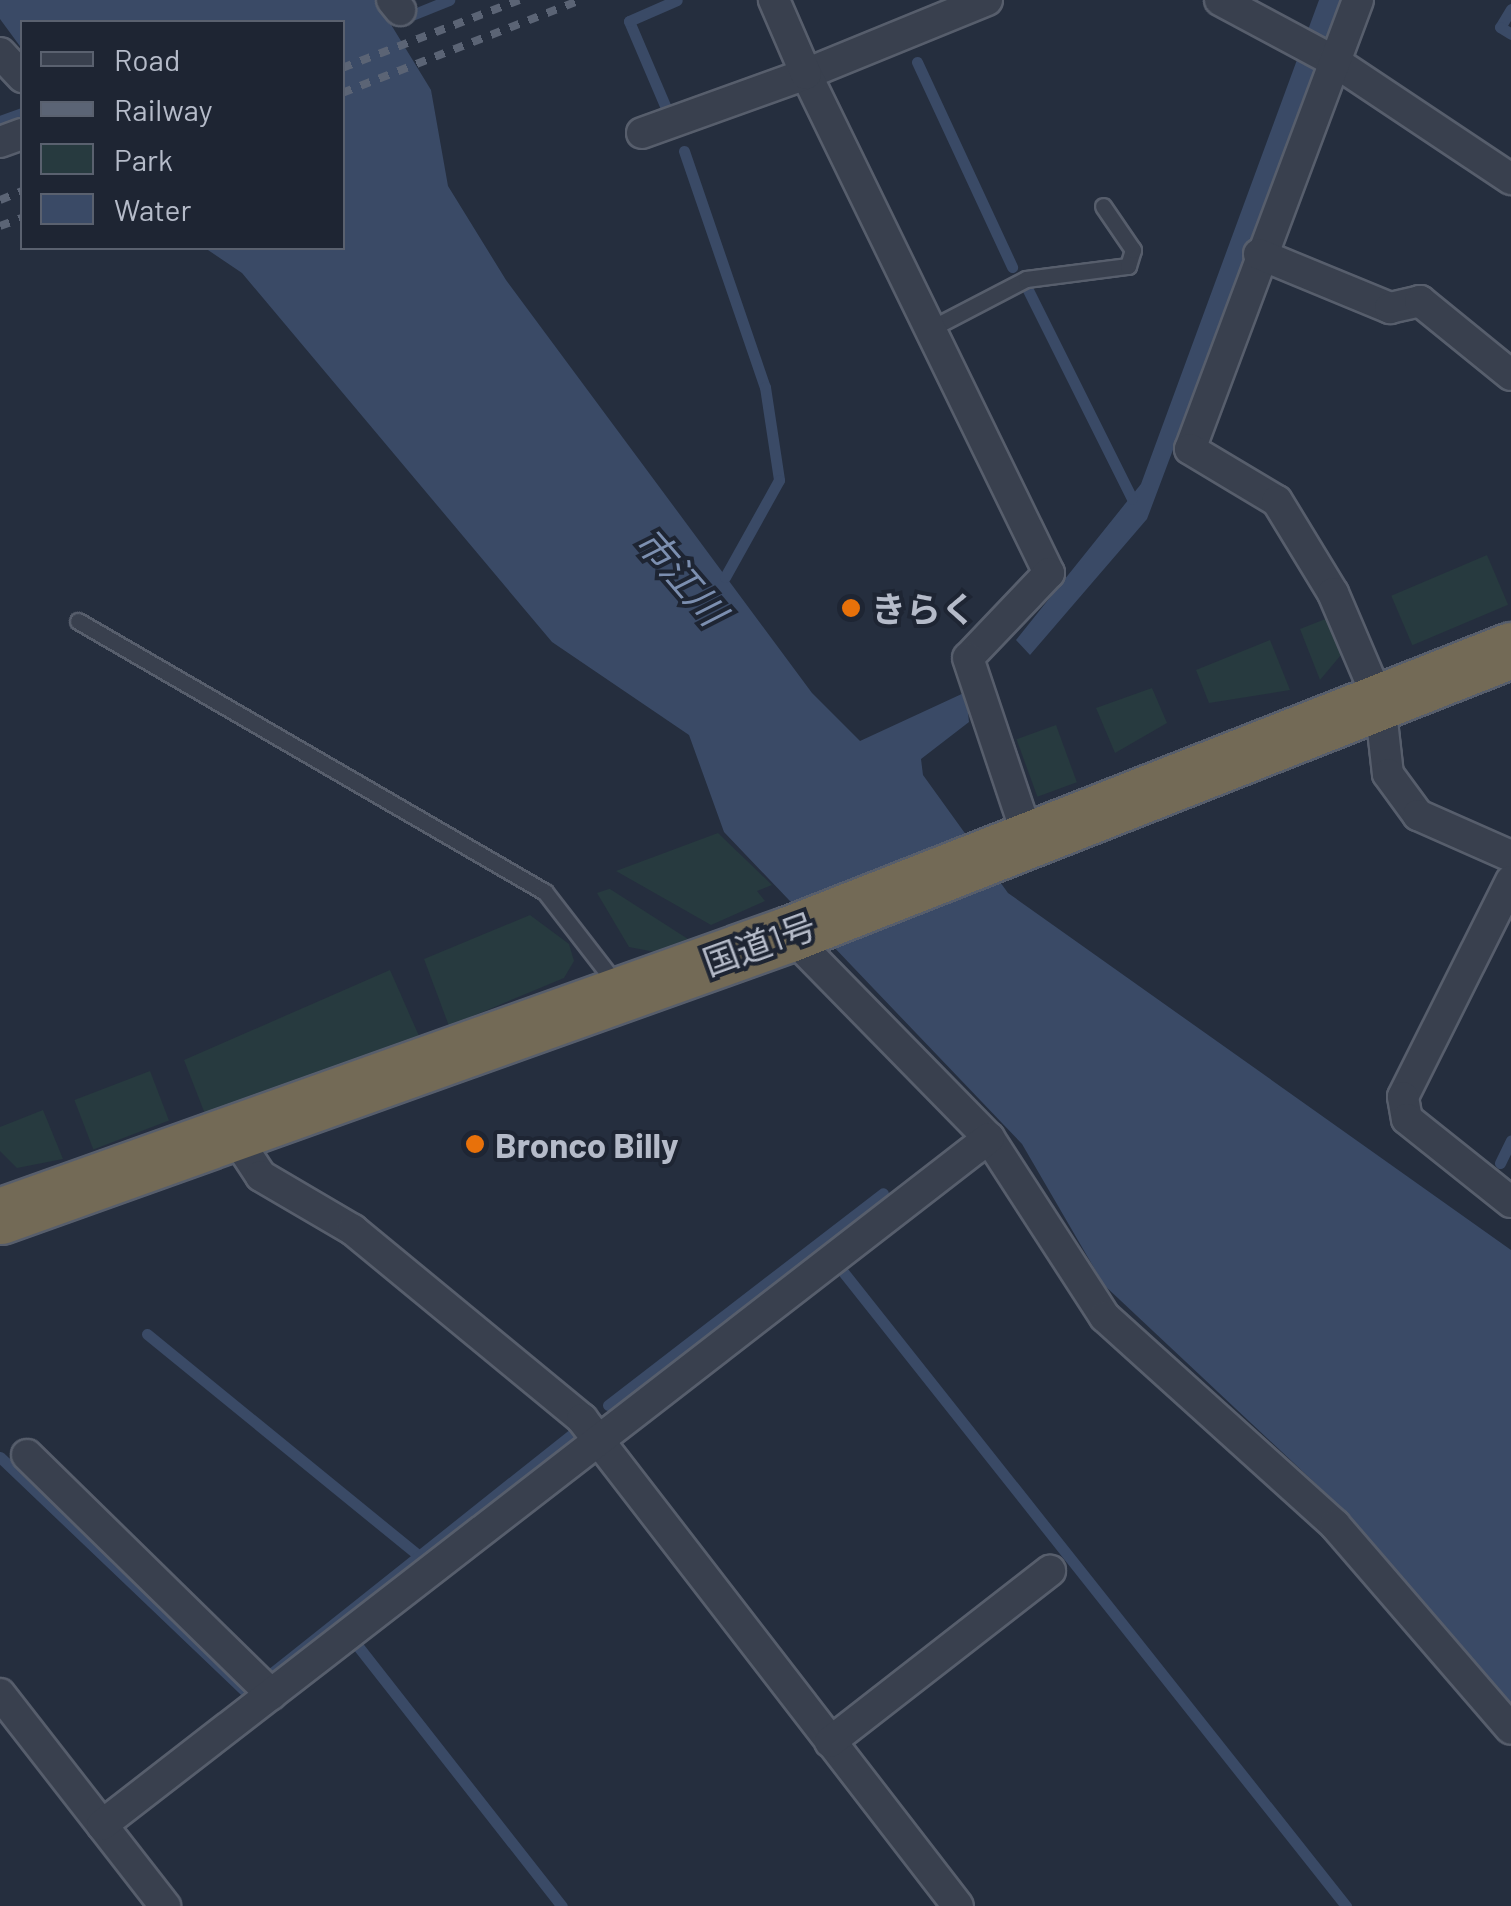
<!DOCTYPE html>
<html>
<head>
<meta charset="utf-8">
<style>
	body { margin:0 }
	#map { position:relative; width:1511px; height:1906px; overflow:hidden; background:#252e3e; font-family:Barlow,"Noto Sans JP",sans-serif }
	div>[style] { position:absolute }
	.green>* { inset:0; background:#273a3f; transform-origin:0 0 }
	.water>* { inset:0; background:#3a4a66 }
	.stream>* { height:11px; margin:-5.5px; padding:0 5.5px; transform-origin:5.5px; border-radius:5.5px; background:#3a4a66 }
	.roads { filter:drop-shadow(2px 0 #575e6c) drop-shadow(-2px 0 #575e6c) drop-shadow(0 2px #575e6c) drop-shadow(0 -2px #575e6c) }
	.lane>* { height:15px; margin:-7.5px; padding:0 7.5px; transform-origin:7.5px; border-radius:7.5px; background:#39404e }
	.street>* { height:30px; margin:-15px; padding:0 15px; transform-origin:15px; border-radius:15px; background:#39404e }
	.highway>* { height:55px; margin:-27.5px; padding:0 27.5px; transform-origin:27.5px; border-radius:27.5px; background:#736a56 }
	.rail>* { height:8px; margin-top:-4px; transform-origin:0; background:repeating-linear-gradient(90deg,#5b6475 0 10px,transparent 0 20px) }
	.dots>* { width:28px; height:28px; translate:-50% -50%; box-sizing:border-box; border:5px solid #1e2533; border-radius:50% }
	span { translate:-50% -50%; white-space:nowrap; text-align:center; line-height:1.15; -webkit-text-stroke:8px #1e2533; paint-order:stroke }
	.poi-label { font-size:35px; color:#b5bbc9; font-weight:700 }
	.left { translate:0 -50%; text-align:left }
	.street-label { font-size:35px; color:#b5bbc9 }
	.water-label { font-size:38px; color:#7c8fb0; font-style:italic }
	.legend { position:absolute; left:20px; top:20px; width:325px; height:230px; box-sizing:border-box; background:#1e2533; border:2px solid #5a616f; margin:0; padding:12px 18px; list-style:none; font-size:30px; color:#b5bbc9 }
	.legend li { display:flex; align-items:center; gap:20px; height:50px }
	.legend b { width:50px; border:2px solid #5a616f }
</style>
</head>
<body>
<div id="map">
	<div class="green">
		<i style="left:1487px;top:555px;width:54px;height:104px;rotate:67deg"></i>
		<i style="clip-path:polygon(1333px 616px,1346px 649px,1320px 680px,1300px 629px)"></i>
		<i style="clip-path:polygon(1270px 640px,1290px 690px,1209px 703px,1196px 670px)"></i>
		<i style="clip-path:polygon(1152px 688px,1167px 723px,1115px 753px,1096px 708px)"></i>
		<i style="left:1056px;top:725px;width:61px;height:42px;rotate:70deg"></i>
		<i style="clip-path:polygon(718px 833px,772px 885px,757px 891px,765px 901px,711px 925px,616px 871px)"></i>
		<i style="clip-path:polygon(609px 889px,610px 889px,688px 939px,655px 952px,629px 947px,597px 893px)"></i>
		<i style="clip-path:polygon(530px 915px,569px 944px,574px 961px,564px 978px,449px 1026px,424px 959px)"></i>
		<i style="clip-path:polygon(390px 970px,419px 1036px,205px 1114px,184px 1060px)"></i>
		<i style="left:150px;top:1071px;width:53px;height:81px;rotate:69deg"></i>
		<i style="clip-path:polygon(43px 1110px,63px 1159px,17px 1168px,0 1151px,0 1127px)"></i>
	</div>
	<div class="water">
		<i style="clip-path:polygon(0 0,376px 0,431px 90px,448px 186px,506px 280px,812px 693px,860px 741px,966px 692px,969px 722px,921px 759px,923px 775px,1008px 893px,1511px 1250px,1511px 1708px,1348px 1514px,1104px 1285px,1022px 1144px,724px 832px,689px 735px,552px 642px,242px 273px,205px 248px,342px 248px,342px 22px,22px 22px,22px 49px,0 19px)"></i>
		<i style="clip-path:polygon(1319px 0,1342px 0,1147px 519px,1030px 655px,1016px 640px,1141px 484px)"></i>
	</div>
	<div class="stream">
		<i style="left:1511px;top:9px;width:21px;rotate:121deg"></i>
		<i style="left:1500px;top:27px;width:13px;rotate:32deg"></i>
		<i style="left:402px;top:19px;width:51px;rotate:-22deg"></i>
		<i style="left:917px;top:62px;width:226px;rotate:65.1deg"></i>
		<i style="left:669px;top:115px;width:102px;rotate:-113.1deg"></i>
		<i style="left:629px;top:21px;width:52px;rotate:-23.6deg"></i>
		<i style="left:0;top:121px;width:23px;rotate:-20deg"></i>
		<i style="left:684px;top:151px;width:250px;rotate:71.1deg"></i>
		<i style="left:765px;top:387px;width:94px;rotate:81.4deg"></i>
		<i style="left:779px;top:480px;width:111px;rotate:119.1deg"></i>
		<i style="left:1028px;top:290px;width:233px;rotate:63.5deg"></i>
		<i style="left:1500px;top:1163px;width:25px;rotate:-64deg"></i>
		<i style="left:844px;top:1273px;width:808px;rotate:51.58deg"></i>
		<i style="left:147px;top:1334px;width:351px;rotate:39.2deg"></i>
		<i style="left:608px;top:1405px;width:347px;rotate:-37.6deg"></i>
		<i style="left:0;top:1457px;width:337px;rotate:43.7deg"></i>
		<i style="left:357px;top:1645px;width:332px;rotate:51.9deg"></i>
		<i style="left:268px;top:1676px;width:390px;rotate:-38.5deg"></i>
	</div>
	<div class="roads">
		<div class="lane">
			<i style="left:930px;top:329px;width:108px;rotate:-27.5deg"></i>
			<i style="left:1026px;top:279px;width:103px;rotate:-7.3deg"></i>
			<i style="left:1128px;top:266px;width:17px;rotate:-73deg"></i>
			<i style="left:1133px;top:250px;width:53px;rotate:-124.3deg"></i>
			<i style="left:78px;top:621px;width:540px;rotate:30.13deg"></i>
			<i style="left:545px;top:892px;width:118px;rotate:52.3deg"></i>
		</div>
		<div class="street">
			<i style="left:392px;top:0;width:13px;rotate:51deg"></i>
			<i style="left:987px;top:0;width:196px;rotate:157.8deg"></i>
			<i style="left:806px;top:74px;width:555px;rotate:64.04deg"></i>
			<i style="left:1049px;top:573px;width:117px;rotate:133.6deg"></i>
			<i style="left:968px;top:658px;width:192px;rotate:71.5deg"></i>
			<i style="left:1220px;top:0;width:129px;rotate:28.2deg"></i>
			<i style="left:1334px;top:61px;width:213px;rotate:33.7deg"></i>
			<i style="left:1358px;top:0;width:479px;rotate:110.5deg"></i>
			<i style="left:1190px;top:449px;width:101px;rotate:30.9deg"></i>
			<i style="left:1277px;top:501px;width:108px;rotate:58.7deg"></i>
			<i style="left:1333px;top:593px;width:120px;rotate:66.9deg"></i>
			<i style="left:1380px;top:703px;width:71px;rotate:83.6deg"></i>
			<i style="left:1388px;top:774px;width:51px;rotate:53.8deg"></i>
			<i style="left:1418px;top:815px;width:102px;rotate:23.8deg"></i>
			<i style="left:0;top:53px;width:33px;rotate:47deg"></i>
			<i style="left:642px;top:133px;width:174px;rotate:-19.8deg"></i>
			<i style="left:806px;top:74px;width:81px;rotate:-113.4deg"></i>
			<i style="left:0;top:142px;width:23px;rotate:-20deg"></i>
			<i style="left:1259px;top:254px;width:142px;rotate:22.4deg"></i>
			<i style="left:1390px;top:308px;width:31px;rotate:-13deg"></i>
			<i style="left:1420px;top:301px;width:117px;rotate:39.1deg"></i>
			<i style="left:1511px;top:881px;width:241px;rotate:116.6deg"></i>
			<i style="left:1403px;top:1097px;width:22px;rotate:80deg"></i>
			<i style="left:1407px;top:1119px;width:133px;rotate:38.6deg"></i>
			<i style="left:789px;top:934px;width:286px;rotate:45.6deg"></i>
			<i style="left:989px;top:1138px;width:213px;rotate:57.1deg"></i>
			<i style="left:1105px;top:1317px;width:310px;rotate:42.1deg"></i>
			<i style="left:1335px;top:1525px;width:269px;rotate:49.2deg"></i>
			<i style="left:230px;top:1129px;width:56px;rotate:56.6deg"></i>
			<i style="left:261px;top:1176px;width:107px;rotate:30.4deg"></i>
			<i style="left:353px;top:1230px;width:297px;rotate:39.5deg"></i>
			<i style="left:582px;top:1419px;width:615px;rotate:52.33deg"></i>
			<i style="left:27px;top:1455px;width:342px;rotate:44.4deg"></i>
			<i style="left:0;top:1694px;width:269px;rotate:52.1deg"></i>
			<i style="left:830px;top:1742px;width:279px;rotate:-37.9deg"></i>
			<i style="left:102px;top:1825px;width:1122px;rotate:-37.76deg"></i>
		</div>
		<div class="highway">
			<i style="left:0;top:1216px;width:838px;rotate:-19.67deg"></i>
			<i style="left:789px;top:934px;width:776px;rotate:-21.47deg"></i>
		</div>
	</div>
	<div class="rail">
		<i style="left:342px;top:68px;width:190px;rotate:-21deg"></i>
		<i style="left:342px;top:93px;width:256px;rotate:-21.3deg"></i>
		<i style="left:0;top:200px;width:24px;rotate:-22deg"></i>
		<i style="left:0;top:226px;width:23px;rotate:-20deg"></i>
	</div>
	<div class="dots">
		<i style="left:851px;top:608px;background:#e8710a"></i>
		<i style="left:475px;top:1144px;background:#e8710a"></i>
	</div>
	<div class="poi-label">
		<span class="left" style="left:871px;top:608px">きらく</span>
		<span class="left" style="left:495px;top:1144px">Bronco Billy</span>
	</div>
	<div class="street-label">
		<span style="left:759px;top:943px;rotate:-20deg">国道1号</span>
	</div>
	<div class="water-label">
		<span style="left:681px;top:576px;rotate:49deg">市江川</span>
	</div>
	<ul class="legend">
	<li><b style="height:12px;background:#39404e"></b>Road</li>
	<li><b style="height:12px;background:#5b6475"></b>Railway</li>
	<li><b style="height:28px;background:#273a3f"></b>Park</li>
	<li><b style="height:28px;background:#3a4a66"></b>Water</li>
	</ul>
</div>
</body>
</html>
